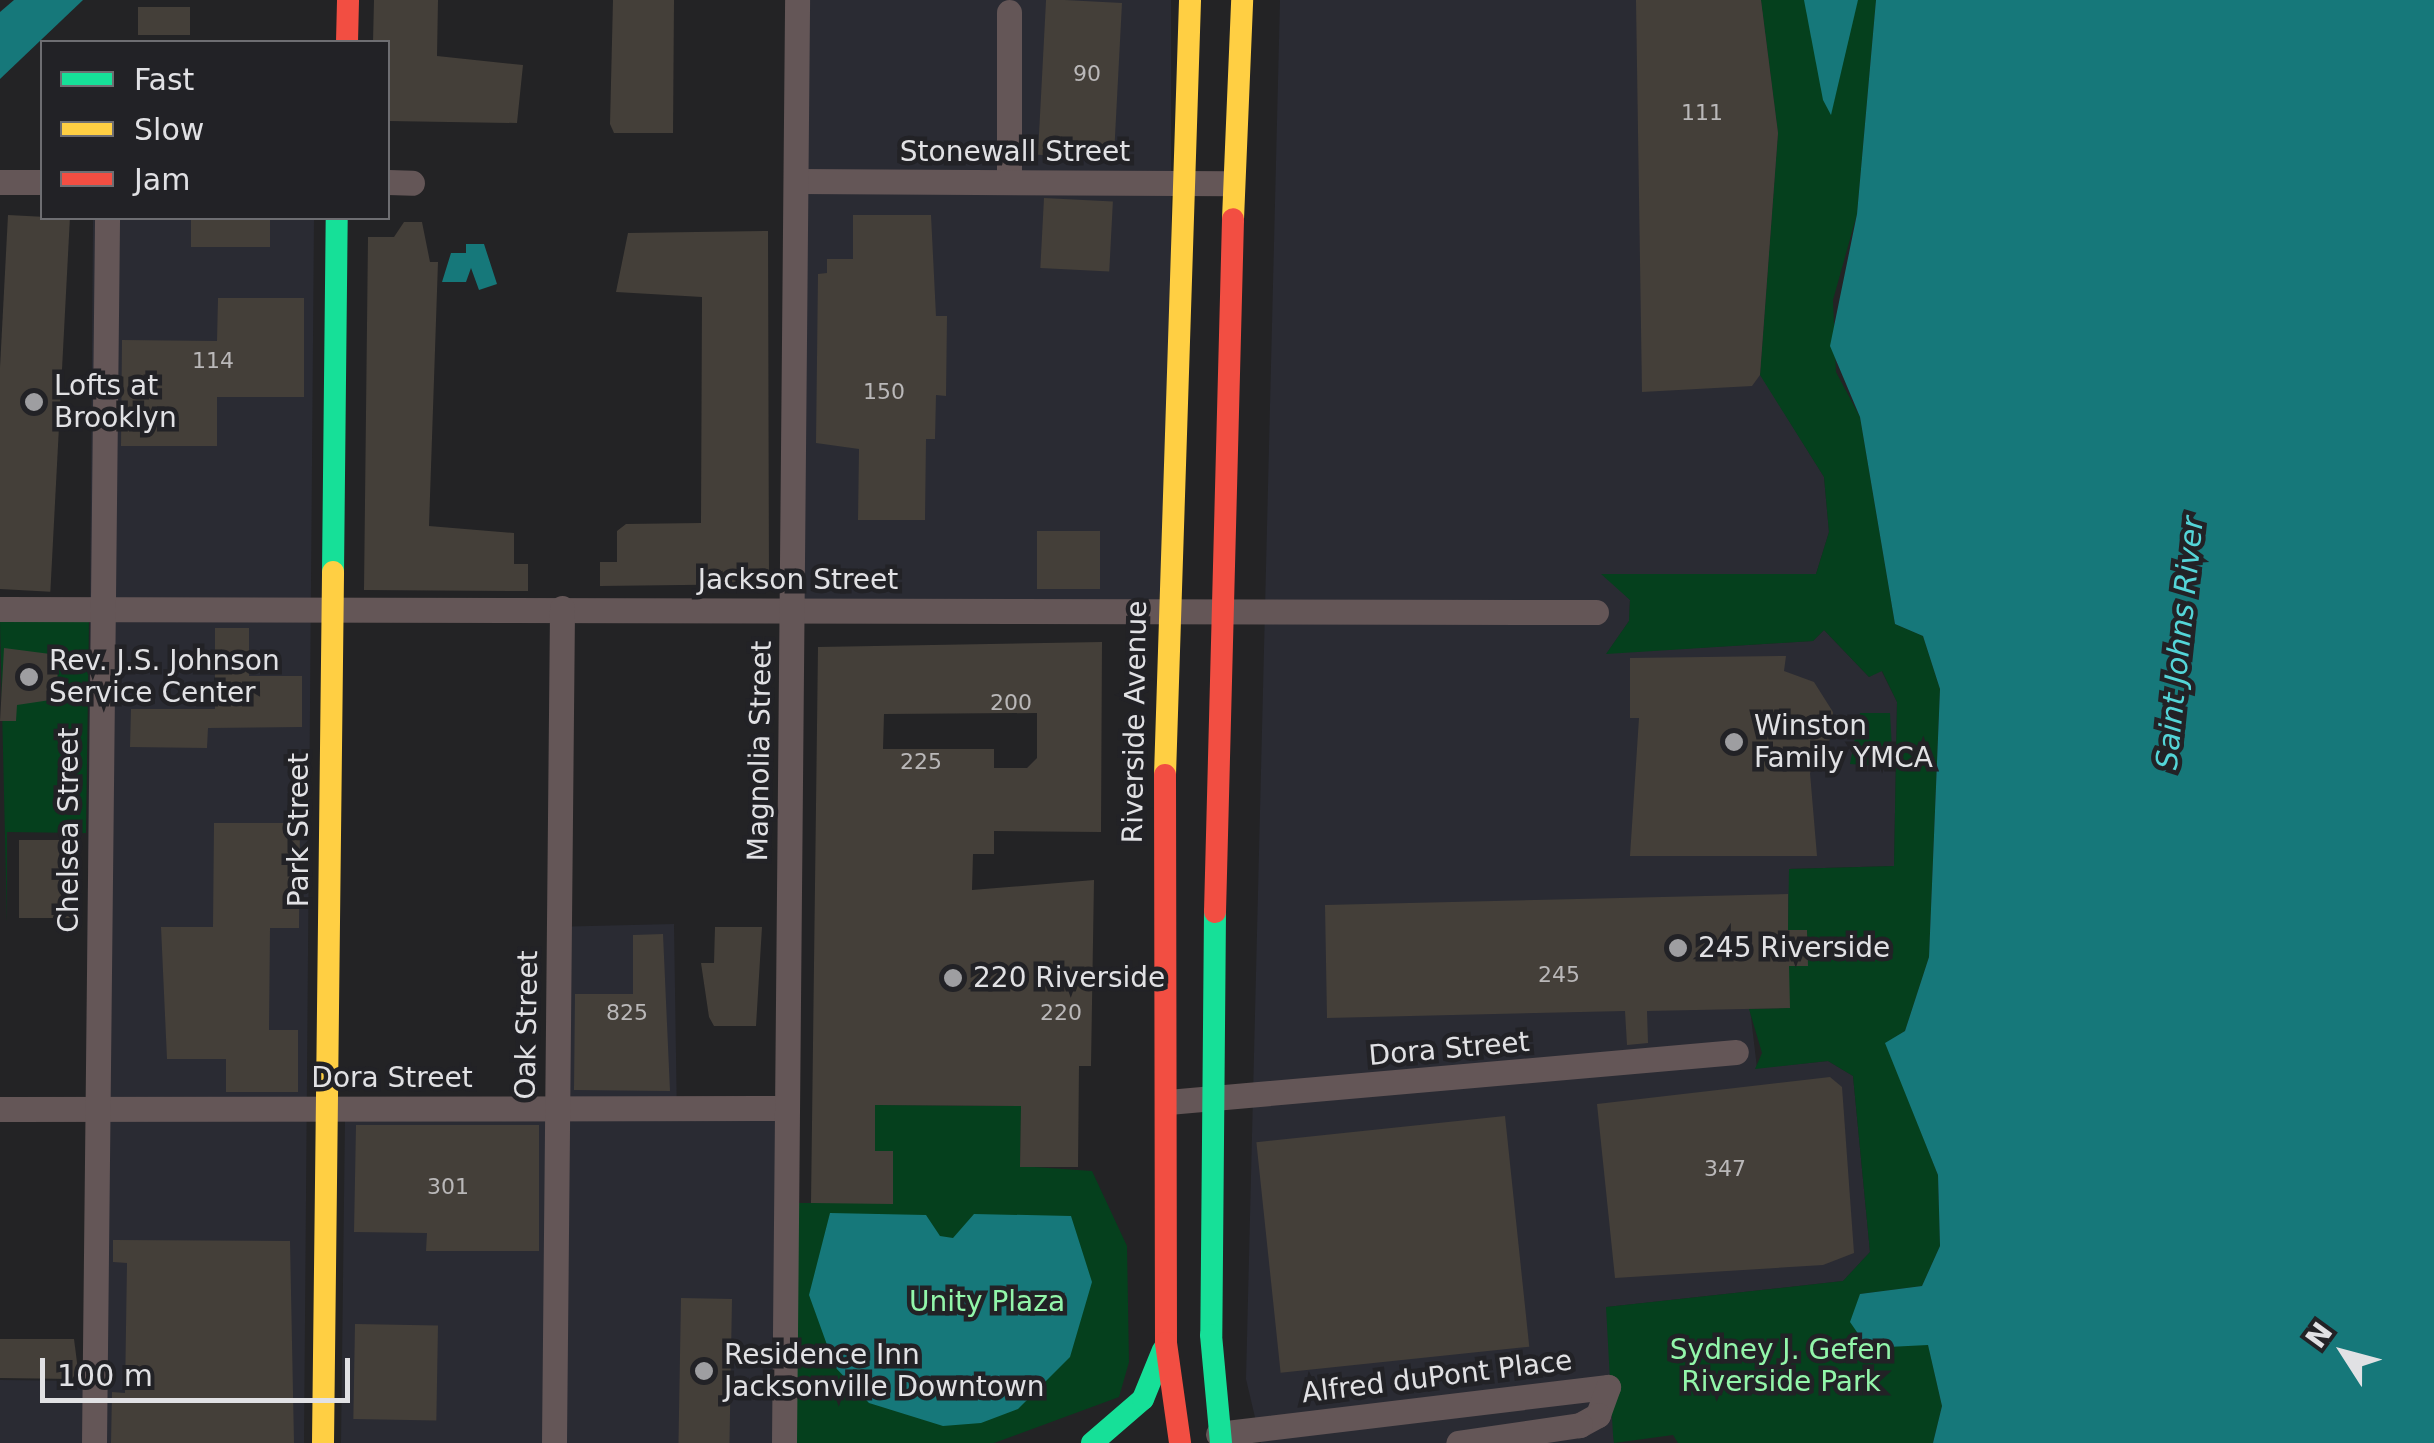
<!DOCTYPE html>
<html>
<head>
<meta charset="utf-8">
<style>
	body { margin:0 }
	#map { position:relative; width:2434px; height:1443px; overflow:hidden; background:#232325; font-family:"DejaVu Sans",sans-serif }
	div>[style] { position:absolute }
	.built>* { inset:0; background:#2a2b33; transform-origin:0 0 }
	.green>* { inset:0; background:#05401d }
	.water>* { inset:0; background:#16787a }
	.building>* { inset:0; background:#443f39; transform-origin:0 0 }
	.street>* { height:25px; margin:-12.5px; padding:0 12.5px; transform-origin:12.5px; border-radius:12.5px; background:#645657 }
	.fast>* { height:22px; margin:-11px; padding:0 11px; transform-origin:11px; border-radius:11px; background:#16e098 }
	.slow>* { height:22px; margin:-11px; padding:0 11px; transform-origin:11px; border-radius:11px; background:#ffcf43 }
	.jam>* { height:22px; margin:-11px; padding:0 11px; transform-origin:11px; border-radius:11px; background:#f24e42 }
	.dots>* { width:28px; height:28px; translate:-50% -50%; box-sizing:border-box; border:5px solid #222226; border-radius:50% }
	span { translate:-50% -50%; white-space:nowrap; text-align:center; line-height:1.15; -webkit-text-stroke:9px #222226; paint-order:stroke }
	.number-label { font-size:22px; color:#bab8b9 }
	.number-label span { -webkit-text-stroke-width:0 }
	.street-label { font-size:28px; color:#e1e1e4 }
	.poi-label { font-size:28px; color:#e1e1e4 }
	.left { translate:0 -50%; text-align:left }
	.park-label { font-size:28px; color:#92f6aa }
	.water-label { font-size:30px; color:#54d5d8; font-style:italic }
	.legend { position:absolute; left:40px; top:40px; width:350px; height:180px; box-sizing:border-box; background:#222226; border:2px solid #6e6e72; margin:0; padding:12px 18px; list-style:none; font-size:30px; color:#e1e1e4 }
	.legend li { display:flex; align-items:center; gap:20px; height:50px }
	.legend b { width:50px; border:2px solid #6e6e72 }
	.north { position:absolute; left:2294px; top:1303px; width:100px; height:100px; -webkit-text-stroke:8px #222226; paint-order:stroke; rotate:306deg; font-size:28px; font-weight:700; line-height:40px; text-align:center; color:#e1e1e4 }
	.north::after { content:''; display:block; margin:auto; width:35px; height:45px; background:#e1e1e4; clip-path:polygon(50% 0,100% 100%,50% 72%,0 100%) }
	.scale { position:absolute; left:40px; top:1358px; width:310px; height:45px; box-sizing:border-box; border:5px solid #e1e1e4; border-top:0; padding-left:12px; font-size:30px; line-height:35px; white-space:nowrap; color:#e1e1e4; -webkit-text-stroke:8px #222226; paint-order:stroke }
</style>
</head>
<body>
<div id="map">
	<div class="built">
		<i style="left:787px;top:0;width:384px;height:603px"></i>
		<i style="clip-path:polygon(1280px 0,1761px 0,1778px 133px,1760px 374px,1824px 477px,1829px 532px,1816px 574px,1603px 574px,1630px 600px,1629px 621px,1607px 653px,1813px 641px,1824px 630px,1869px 677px,1881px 670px,1897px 702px,1894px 866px,1789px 869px,1789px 930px,1807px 930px,1808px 966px,1790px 1008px,1750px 1009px,1757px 1068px,1828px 1061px,1853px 1076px,1870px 1252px,1843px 1281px,1607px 1307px,1614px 1443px,1261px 1443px,1246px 1379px)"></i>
		<i style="clip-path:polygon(93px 218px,314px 218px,304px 1443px,0 1443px,0 1380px,84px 1381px)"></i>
		<i style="clip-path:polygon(674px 924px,677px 1120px,777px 1121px,795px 1443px,341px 1443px,345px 1118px,548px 1119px,548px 927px)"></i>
	</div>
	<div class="green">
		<i style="clip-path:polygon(1761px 0,1876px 0,1857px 214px,1833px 300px,1836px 372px,1860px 417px,1895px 624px,1923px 636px,1940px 689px,1929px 957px,1905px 1031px,1886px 1043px,1938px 1175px,1940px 1246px,1922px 1286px,1860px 1294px,1868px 1348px,1928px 1344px,1942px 1406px,1933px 1443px,1678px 1443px,1673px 1435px,1614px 1443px,1613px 1435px,1606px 1307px,1843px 1281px,1870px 1252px,1853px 1076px,1828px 1061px,1755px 1069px,1762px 1053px,1749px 1009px,1789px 1008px,1789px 966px,1808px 966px,1807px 930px,1788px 930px,1789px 869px,1894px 866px,1897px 702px,1882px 671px,1869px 677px,1824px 630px,1813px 641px,1606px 654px,1629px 621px,1630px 600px,1601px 574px,1816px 574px,1829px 532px,1824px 477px,1760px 375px,1778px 133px)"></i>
		<i style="clip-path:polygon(0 621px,89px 621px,86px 833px,7px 832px,7px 923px)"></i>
		<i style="clip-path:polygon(1860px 713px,1890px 713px,1893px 767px,1850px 764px)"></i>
		<i style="clip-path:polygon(875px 1105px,1021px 1106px,1020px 1166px,1092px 1171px,1127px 1246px,1129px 1362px,1119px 1397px,994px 1443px,795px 1443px,797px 1203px,893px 1203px,893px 1151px,875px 1151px)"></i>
	</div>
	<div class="water">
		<i style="clip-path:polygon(14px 0,83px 0,0 79px,0 12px)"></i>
		<i style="clip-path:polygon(1804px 0,1858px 0,1831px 115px,1823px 100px)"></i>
		<i style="clip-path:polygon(1876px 0,2434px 0,2434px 1443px,1933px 1443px,1942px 1406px,1928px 1345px,1868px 1348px,1850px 1322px,1860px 1294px,1922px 1286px,1940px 1246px,1938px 1175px,1885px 1043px,1905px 1031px,1929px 957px,1940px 689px,1923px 636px,1895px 624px,1860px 417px,1830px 346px,1857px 214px)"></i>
		<i style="clip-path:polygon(466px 244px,484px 244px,497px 284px,479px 290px,471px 268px,466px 282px,442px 282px,451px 253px,466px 253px)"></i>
		<i style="clip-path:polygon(830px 1213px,926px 1215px,940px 1236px,953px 1238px,974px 1214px,1071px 1216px,1092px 1282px,1070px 1357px,1018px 1409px,981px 1423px,943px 1426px,869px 1403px,835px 1367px,809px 1295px)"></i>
	</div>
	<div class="building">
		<i style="clip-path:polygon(374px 0,438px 0,437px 56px,523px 65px,517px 123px,388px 121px,388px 42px,373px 42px)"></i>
		<i style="clip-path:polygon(613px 0,674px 0,673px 133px,614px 133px,610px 124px)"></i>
		<i style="clip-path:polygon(1636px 0,1761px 0,1778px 133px,1760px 375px,1752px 386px,1642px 392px)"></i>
		<i style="left:1122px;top:3px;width:156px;height:76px;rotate:93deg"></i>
		<i style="left:138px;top:7px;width:52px;height:28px"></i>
		<i style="left:1044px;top:198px;width:69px;height:70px;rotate:3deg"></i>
		<i style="left:8px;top:215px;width:62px;height:374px;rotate:3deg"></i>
		<i style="clip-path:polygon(853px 215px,931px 215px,936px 316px,947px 316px,946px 396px,936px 395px,935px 439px,926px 439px,925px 520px,858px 520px,859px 449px,816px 443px,818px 274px,827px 273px,827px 259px,853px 259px)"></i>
		<i style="left:191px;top:218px;width:79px;height:29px"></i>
		<i style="clip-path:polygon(404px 222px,422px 222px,430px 262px,438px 262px,429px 526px,514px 533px,514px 564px,528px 564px,528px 591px,364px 590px,368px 237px,394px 237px)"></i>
		<i style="clip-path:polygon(768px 231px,769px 584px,600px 586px,600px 562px,617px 562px,617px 531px,626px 524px,701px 523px,702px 297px,616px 292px,628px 233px)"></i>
		<i style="clip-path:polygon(218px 298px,304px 298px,304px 397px,217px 397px,217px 446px,121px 446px,122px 340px,217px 341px)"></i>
		<i style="left:1037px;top:531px;width:63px;height:58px"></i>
		<i style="clip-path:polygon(215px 628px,249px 628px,249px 676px,302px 676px,302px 727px,208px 728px,207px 748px,130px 747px,131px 709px,215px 709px)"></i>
		<i style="clip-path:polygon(evenodd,1102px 642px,1101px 832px,994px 831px,994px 854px,973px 854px,972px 890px,1094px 880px,1091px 1066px,1079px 1066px,1078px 1167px,1020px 1167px,1021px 1106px,875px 1105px,875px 1151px,893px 1151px,893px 1204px,811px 1203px,818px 647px,1102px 642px,1037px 713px,1037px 758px,1027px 768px,994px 768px,994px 749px,883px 749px,884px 714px,1037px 713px)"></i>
		<i style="clip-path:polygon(4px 648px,58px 655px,57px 699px,17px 705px,16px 721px,0 721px)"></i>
		<i style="clip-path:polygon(1786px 656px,1784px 671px,1814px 682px,1833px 712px,1833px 734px,1810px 773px,1817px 856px,1630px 856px,1639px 718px,1630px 718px,1630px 658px)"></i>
		<i style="clip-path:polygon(214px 823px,300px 823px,299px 928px,270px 928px,269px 1030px,298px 1030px,298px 1092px,226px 1092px,226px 1059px,167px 1059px,161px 927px,213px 927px)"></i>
		<i style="left:19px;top:840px;width:51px;height:78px"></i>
		<i style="clip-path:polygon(1788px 894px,1788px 930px,1807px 930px,1808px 966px,1789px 966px,1790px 1008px,1647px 1011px,1648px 1043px,1627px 1045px,1625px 1011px,1327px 1018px,1325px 905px)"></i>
		<i style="clip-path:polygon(715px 927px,762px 927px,756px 1026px,714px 1026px,709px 1017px,701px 963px,714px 963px)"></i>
		<i style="clip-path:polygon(663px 934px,670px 1091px,574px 1090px,575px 994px,633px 994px,633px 935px)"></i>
		<i style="clip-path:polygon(1830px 1077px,1842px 1087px,1854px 1253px,1823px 1265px,1615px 1278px,1597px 1104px)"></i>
		<i style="left:1505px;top:1116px;width:232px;height:250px;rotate:84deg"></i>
		<i style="clip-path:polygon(356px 1125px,539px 1125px,539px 1251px,426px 1251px,427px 1233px,354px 1232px)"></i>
		<i style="clip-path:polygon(113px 1240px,290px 1241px,294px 1443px,111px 1443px,112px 1392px,125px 1393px,127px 1263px,113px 1262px)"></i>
		<i style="left:681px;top:1298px;width:51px;height:145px;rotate:1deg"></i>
		<i style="left:355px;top:1324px;width:83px;height:95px;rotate:1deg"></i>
		<i style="clip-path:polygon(0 1339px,74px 1339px,78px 1370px,72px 1379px,0 1378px)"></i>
	</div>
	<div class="street">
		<i style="left:1009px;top:12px;width:170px;rotate:90deg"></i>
		<i style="left:798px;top:181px;width:434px;rotate:0.3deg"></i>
		<i style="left:0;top:182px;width:42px"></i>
		<i style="left:388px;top:182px;width:24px;rotate:2deg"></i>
		<i style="left:0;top:609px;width:1596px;rotate:0.11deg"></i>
		<i style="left:1168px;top:1102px;width:570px;rotate:-5.03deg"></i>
		<i style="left:0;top:1109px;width:785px;rotate:-0.07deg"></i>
		<i style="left:1218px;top:1434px;width:393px;rotate:-6.9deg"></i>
		<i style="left:1608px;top:1387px;width:30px;rotate:110deg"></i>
		<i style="left:1598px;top:1415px;width:21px;rotate:151deg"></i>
		<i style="left:1580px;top:1425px;width:123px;rotate:171.6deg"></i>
		<i style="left:94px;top:1443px;width:1225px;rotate:-89.39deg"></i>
		<i style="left:554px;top:1443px;width:835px;rotate:-89.45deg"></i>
		<i style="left:784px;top:1443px;width:1443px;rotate:-89.48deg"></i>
	</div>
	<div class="fast">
		<i style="left:333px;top:572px;width:354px;rotate:-89.4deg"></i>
		<i style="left:1215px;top:912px;width:423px;rotate:90.5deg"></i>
		<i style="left:1211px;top:1335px;width:108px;rotate:84.7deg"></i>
		<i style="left:1092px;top:1443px;width:67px;rotate:-40.8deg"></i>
		<i style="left:1143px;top:1399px;width:53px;rotate:-67.8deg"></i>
	</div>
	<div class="slow">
		<i style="left:1233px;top:219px;width:219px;rotate:-87.6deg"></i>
		<i style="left:1165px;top:775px;width:775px;rotate:-88.15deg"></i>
		<i style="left:323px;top:1443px;width:871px;rotate:-89.34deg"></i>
	</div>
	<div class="jam">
		<i style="left:347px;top:42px;width:42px;rotate:-88.6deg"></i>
		<i style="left:1165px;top:775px;width:568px;rotate:89.9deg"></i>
		<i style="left:1166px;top:1343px;width:101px;rotate:82deg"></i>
		<i style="left:1215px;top:912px;width:693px;rotate:-88.51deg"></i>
	</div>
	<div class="dots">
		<i style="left:34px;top:402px;background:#9e9ea1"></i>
		<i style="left:29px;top:677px;background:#9e9ea1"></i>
		<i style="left:1734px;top:742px;background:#9e9ea1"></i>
		<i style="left:1678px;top:948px;background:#9e9ea1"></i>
		<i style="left:953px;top:978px;background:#9e9ea1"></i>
		<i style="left:704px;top:1371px;background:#9e9ea1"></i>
	</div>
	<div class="number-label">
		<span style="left:1087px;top:74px">90</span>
		<span style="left:1702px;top:113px">111</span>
		<span style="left:213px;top:361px">114</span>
		<span style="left:884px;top:392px">150</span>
		<span style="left:1011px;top:703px">200</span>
		<span style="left:921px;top:762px">225</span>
		<span style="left:1559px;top:975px">245</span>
		<span style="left:627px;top:1013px">825</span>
		<span style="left:1061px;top:1013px">220</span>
		<span style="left:1725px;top:1169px">347</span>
		<span style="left:448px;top:1187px">301</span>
	</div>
	<div class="street-label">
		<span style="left:1015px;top:152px">Stonewall Street</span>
		<span style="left:798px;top:580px">Jackson Street</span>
		<span style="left:1135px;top:722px;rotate:-89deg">Riverside Avenue</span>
		<span style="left:760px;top:751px;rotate:-89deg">Magnolia Street</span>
		<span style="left:69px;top:830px;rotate:-90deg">Chelsea Street</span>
		<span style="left:299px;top:830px;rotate:-90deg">Park Street</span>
		<span style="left:527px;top:1025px;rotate:-89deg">Oak Street</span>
		<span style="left:1449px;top:1049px;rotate:-5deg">Dora Street</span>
		<span style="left:392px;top:1078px">Dora Street</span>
		<span style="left:1437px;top:1377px;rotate:-7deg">Alfred duPont Place</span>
	</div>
	<div class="poi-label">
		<span class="left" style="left:54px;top:402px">Lofts at<br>Brooklyn</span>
		<span class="left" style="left:49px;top:677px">Rev. J.S. Johnson<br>Service Center</span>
		<span class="left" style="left:1754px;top:742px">Winston<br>Family YMCA</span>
		<span class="left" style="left:1698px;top:948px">245 Riverside</span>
		<span class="left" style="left:973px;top:978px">220 Riverside</span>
		<span class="left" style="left:724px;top:1371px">Residence Inn<br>Jacksonville Downtown</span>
	</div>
	<div class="park-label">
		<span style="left:987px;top:1302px">Unity Plaza</span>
		<span style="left:1781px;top:1366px">Sydney J. Gefen<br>Riverside Park</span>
	</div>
	<div class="water-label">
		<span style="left:2180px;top:643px;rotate:-84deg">Saint Johns River</span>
	</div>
	<ul class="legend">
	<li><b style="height:12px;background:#16e098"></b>Fast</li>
	<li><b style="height:12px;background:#ffcf43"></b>Slow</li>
	<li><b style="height:12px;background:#f24e42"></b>Jam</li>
	</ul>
	<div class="north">N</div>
	<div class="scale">100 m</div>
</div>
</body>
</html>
